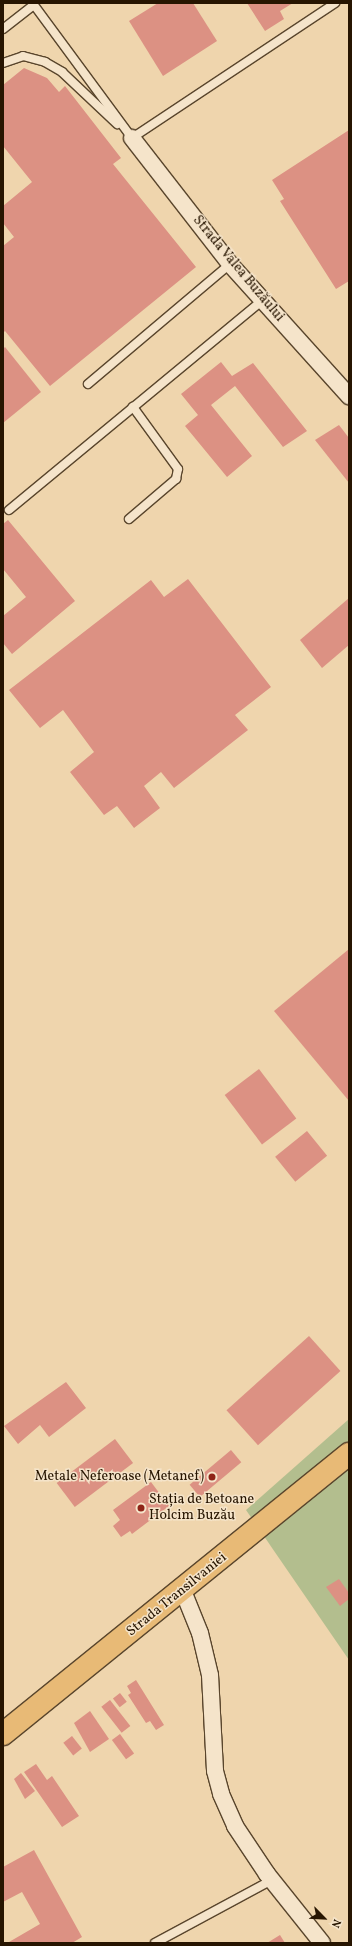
<!DOCTYPE html>
<html>
<head>
<meta charset="utf-8">
<style>
	body { margin:0 }
	#map { position:relative; width:352px; height:1946px; overflow:hidden; background:#efd5ad; font-family:Vollkorn,serif }
	div>[style] { position:absolute }
	.green>* { inset:0; background:#b3be8e }
	.building>* { inset:0; background:#dc9183; transform-origin:0 0 }
	.roads { filter:drop-shadow(1px 0 #59452c) drop-shadow(-1px 0 #59452c) drop-shadow(0 1px #59452c) drop-shadow(0 -1px #59452c) }
	.lane>* { height:8px; margin:-4px; padding:0 4px; transform-origin:4px; border-radius:4px; background:#f5e4ca }
	.street>* { height:16px; margin:-8px; padding:0 8px; transform-origin:8px; border-radius:8px; background:#f5e4ca }
	.primary>* { height:22px; margin:-11px; padding:0 11px; transform-origin:11px; border-radius:11px; background:#e8ba76 }
	.dots>* { width:11px; height:11px; translate:-50% -50%; box-sizing:border-box; border:2px solid #f5e4ca; border-radius:50% }
	span { translate:-50% -50%; white-space:nowrap; text-align:center; line-height:1.15; -webkit-text-stroke:3px #f5e4ca; paint-order:stroke }
	.street-label { font-size:14px; color:#271501 }
	.poi-label { font-size:14px; color:#271501 }
	.right { translate:-100% -50%; text-align:right }
	.left { translate:0 -50%; text-align:left }
	.frame { position:absolute; inset:0; border:4px solid #271501; pointer-events:none }
	.north { position:absolute; left:304px; top:1898px; width:40px; height:40px; -webkit-text-stroke:3px #f5e4ca; paint-order:stroke; rotate:114deg; font-size:11px; font-weight:700; line-height:16px; text-align:center; color:#271501 }
	.north::after { content:''; display:block; margin:auto; width:14px; height:18px; background:#271501; clip-path:polygon(50% 0,100% 100%,50% 72%,0 100%) }
</style>
</head>
<body>
<div id="map">
	<div class="green">
		<i style="clip-path:polygon(349px 1419px,349px 1660px,246px 1510px)"></i>
	</div>
	<div class="building">
		<i style="clip-path:polygon(158px 3px,193px 3px,217px 41px,163px 76px,129px 21px)"></i>
		<i style="clip-path:polygon(247px 3px,293px 3px,280px 11px,284px 19px,265px 31px)"></i>
		<i style="clip-path:polygon(24px 68px,47px 78px,59px 92px,65px 86px,121px 158px,113px 164px,196px 267px,50px 386px,5px 331px,3px 333px,3px 246px,14px 237px,3px 223px,3px 206px,32px 182px,3px 146px,3px 85px)"></i>
		<i style="clip-path:polygon(349px 130px,349px 281px,336px 289px,280px 201px,284px 199px,272px 180px)"></i>
		<i style="clip-path:polygon(5px 347px,41px 392px,3px 423px,3px 349px)"></i>
		<i style="clip-path:polygon(221px 362px,232px 376px,253px 363px,307px 431px,283px 447px,235px 386px,211px 405px,252px 456px,227px 477px,185px 426px,198px 415px,181px 394px)"></i>
		<i style="clip-path:polygon(339px 425px,349px 438px,349px 483px,315px 440px)"></i>
		<i style="clip-path:polygon(8px 520px,75px 601px,12px 654px,3px 643px,3px 616px,26px 597px,3px 569px,3px 524px)"></i>
		<i style="clip-path:polygon(188px 579px,271px 687px,235px 715px,248px 730px,174px 788px,161px 772px,144px 786px,160px 808px,134px 828px,117px 806px,104px 815px,70px 772px,94px 752px,63px 710px,40px 728px,9px 690px,151px 580px,164px 597px)"></i>
		<i style="clip-path:polygon(349px 598px,349px 645px,322px 668px,300px 640px)"></i>
		<i style="clip-path:polygon(349px 949px,349px 1101px,274px 1011px)"></i>
		<i style="left:259px;top:1069px;width:62px;height:43px;rotate:53deg"></i>
		<i style="left:307px;top:1131px;width:32px;height:41px;rotate:51deg"></i>
		<i style="left:309px;top:1336px;width:47px;height:111px;rotate:48deg"></i>
		<i style="clip-path:polygon(66px 1382px,86px 1408px,49px 1437px,40px 1425px,18px 1444px,4px 1426px)"></i>
		<i style="left:115px;top:1439px;width:30px;height:73px;rotate:53deg"></i>
		<i style="left:231px;top:1450px;width:16px;height:54px;rotate:50deg"></i>
		<i style="clip-path:polygon(151px 1482px,169px 1506px,132px 1534px,130px 1531px,121px 1537px,113px 1526px,120px 1520px,113px 1510px)"></i>
		<i style="clip-path:polygon(339px 1579px,349px 1593px,349px 1599px,340px 1606px,326px 1587px)"></i>
		<i style="clip-path:polygon(136px 1680px,164px 1725px,156px 1730px,150px 1721px,146px 1723px,128px 1695px,131px 1693px,127px 1686px)"></i>
		<i style="left:120px;top:1693px;width:11px;height:9px;rotate:52deg"></i>
		<i style="left:110px;top:1700px;width:33px;height:11px;rotate:52deg"></i>
		<i style="clip-path:polygon(90px 1711px,109px 1739px,90px 1752px,74px 1723px)"></i>
		<i style="left:120px;top:1734px;width:24px;height:10px;rotate:54deg"></i>
		<i style="left:72px;top:1736px;width:16px;height:11px;rotate:52deg"></i>
		<i style="clip-path:polygon(36px 1764px,47px 1780px,52px 1776px,79px 1816px,62px 1827px,24px 1772px)"></i>
		<i style="clip-path:polygon(21px 1773px,35px 1791px,25px 1799px,14px 1779px)"></i>
		<i style="clip-path:polygon(34px 1850px,82px 1937px,72px 1943px,9px 1942px,40px 1924px,22px 1892px,3px 1902px,3px 1867px)"></i>
		<i style="clip-path:polygon(280px 1935px,285px 1943px,267px 1943px)"></i>
	</div>
	<div class="roads">
		<div class="lane">
			<i style="left:3px;top:29px;width:39px;rotate:-38deg"></i>
			<i style="left:34px;top:5px;width:165px;rotate:53.6deg"></i>
			<i style="left:3px;top:63px;width:21px;rotate:-19deg"></i>
			<i style="left:23px;top:56px;width:23px;rotate:15deg"></i>
			<i style="left:45px;top:62px;width:20px;rotate:30deg"></i>
			<i style="left:62px;top:72px;width:76px;rotate:43.4deg"></i>
			<i style="left:132px;top:138px;width:244px;rotate:-33.6deg"></i>
			<i style="left:88px;top:384px;width:186px;rotate:-40.2deg"></i>
			<i style="left:9px;top:510px;width:330px;rotate:-39.6deg"></i>
			<i style="left:129px;top:519px;width:62px;rotate:-40.4deg"></i>
			<i style="left:176px;top:479px;width:10px;rotate:-79deg"></i>
			<i style="left:178px;top:469px;width:77px;rotate:-126deg"></i>
			<i style="left:155px;top:1943px;width:133px;rotate:-28.3deg"></i>
		</div>
		<div class="street">
			<i style="left:132px;top:138px;width:160px;rotate:52.1deg"></i>
			<i style="left:230px;top:264px;width:178px;rotate:48deg"></i>
			<i style="left:183px;top:1591px;width:45px;rotate:68deg"></i>
			<i style="left:200px;top:1633px;width:43px;rotate:76.6deg"></i>
			<i style="left:210px;top:1675px;width:96px;rotate:87deg"></i>
			<i style="left:215px;top:1771px;width:24px;rotate:75deg"></i>
			<i style="left:221px;top:1794px;width:35px;rotate:66deg"></i>
			<i style="left:235px;top:1826px;width:58px;rotate:56.3deg"></i>
			<i style="left:267px;top:1874px;width:88px;rotate:51.4deg"></i>
		</div>
		<div class="primary">
			<i style="left:3px;top:1734px;width:445px;rotate:-39deg"></i>
		</div>
	</div>
	<div class="dots">
		<i style="left:212px;top:1477px;background:#8f2418"></i>
		<i style="left:141px;top:1508px;background:#8f2418"></i>
	</div>
	<div class="street-label">
		<span style="left:238px;top:269px;rotate:50deg">Strada Valea Buzăului</span>
		<span style="left:177px;top:1595px;rotate:-39deg">Strada Transilvaniei</span>
	</div>
	<div class="poi-label">
		<span class="right" style="left:204px;top:1477px">Metale Neferoase (Metanef)</span>
		<span class="left" style="left:149px;top:1508px">Stația de Betoane<br>Holcim Buzău</span>
	</div>
	<div class="frame"></div>
	<div class="north">N</div>
</div>
</body>
</html>
